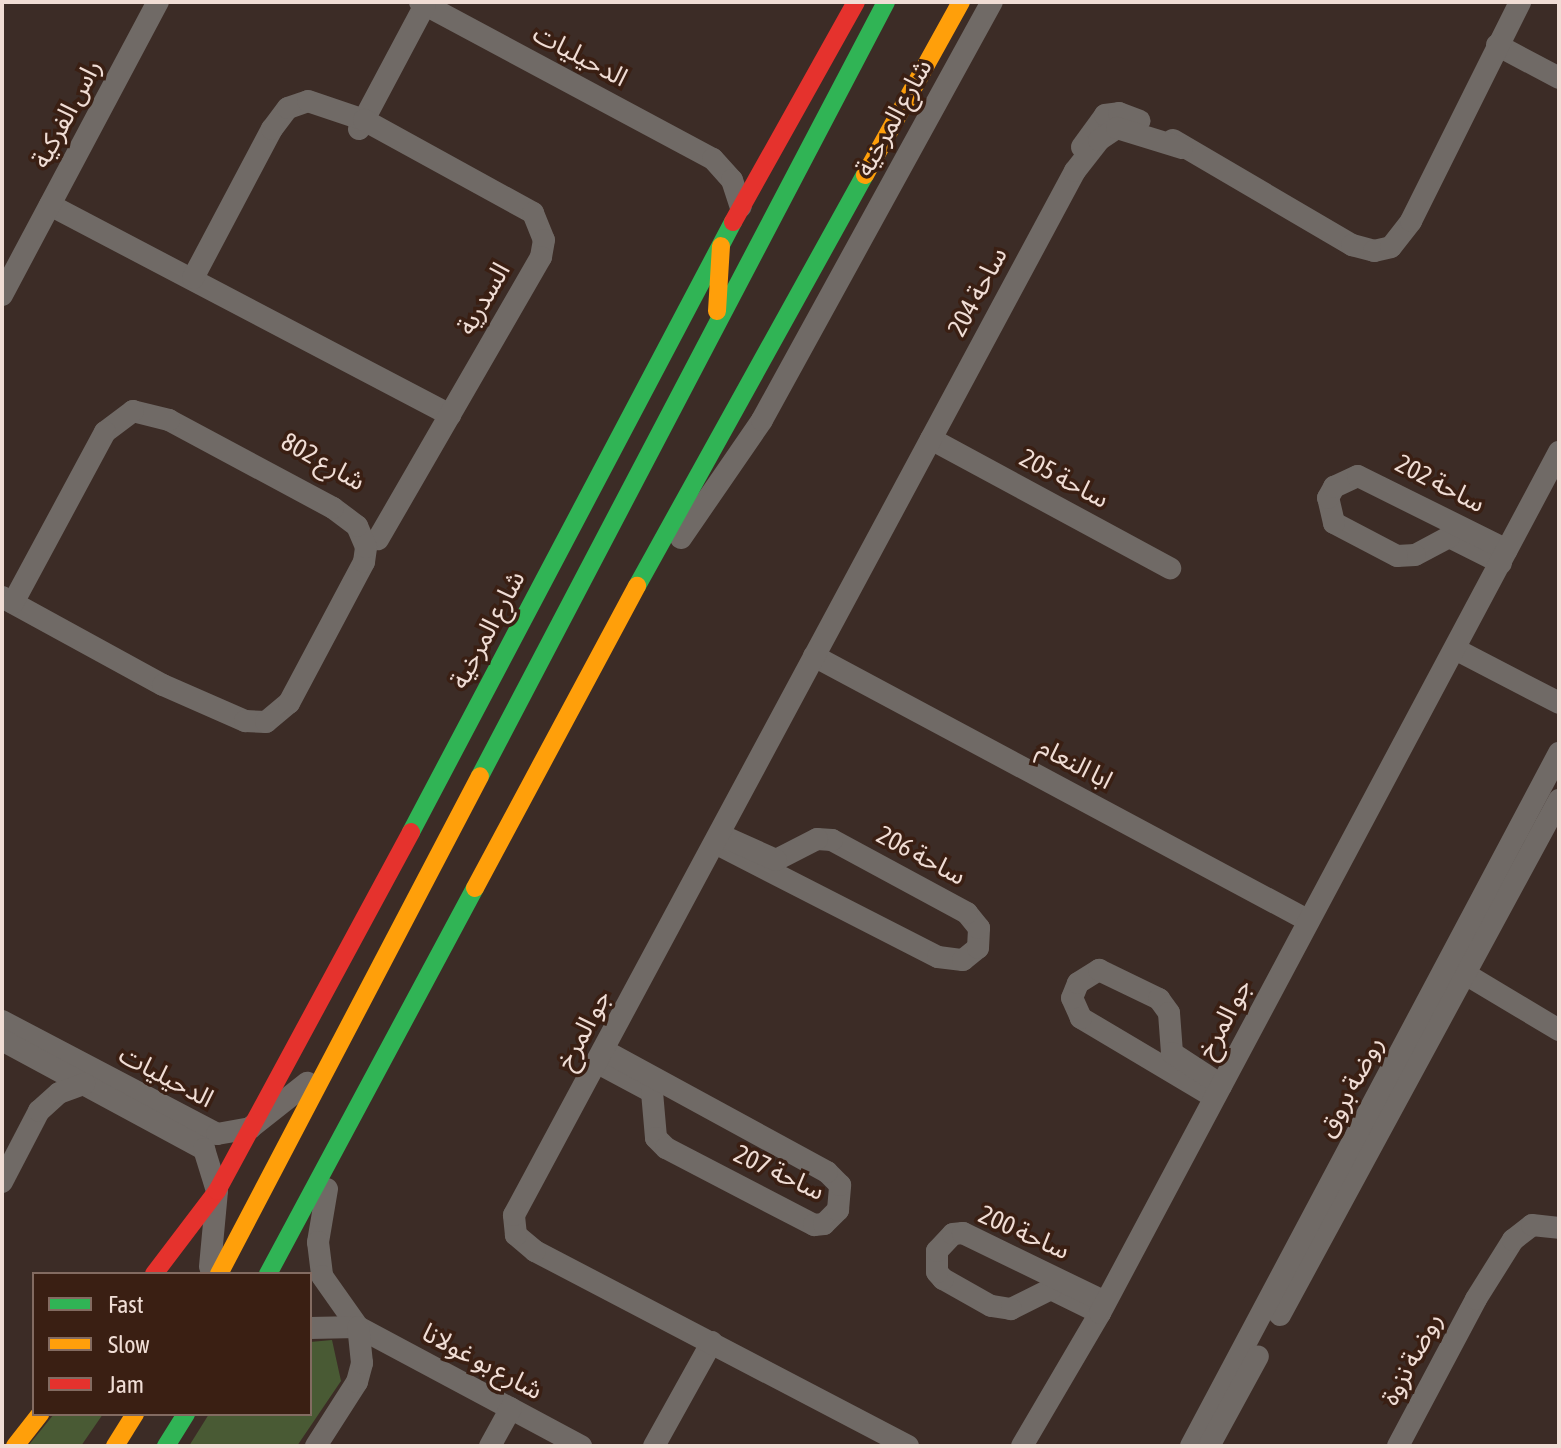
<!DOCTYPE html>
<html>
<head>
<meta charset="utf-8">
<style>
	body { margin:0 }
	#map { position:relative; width:1561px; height:1448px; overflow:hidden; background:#3c2c26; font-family:"Asap Condensed","Noto Sans Arabic",sans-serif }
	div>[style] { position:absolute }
	.green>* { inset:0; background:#495a34 }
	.street>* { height:22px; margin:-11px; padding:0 11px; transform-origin:11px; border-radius:11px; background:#706a66 }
	.fast>* { height:18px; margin:-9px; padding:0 9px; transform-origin:9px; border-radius:9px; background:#30b455 }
	.slow>* { height:18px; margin:-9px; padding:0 9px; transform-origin:9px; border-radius:9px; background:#ff9f0a }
	.jam>* { height:18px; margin:-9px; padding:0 9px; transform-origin:9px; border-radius:9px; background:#e5322d }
	span { translate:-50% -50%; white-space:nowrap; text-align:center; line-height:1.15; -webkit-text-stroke:7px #3a1f13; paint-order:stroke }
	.street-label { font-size:26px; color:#f0ddd5 }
	.frame { position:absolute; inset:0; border:4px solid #f0ddd5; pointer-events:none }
	.legend { position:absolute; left:32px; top:1272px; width:280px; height:144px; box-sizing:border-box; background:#3a1f13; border:2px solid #836b61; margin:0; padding:10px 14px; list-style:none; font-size:24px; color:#f0ddd5 }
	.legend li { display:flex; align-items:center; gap:16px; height:40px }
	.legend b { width:40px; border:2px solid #836b61 }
</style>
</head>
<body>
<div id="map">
	<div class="green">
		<i style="clip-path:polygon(332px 1340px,341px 1381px,297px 1446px,189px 1446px,209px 1414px,310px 1414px,310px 1342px)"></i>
		<i style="clip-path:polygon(54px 1414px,103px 1414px,81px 1446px,28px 1446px)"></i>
	</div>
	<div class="street">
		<i style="left:420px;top:2px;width:332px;rotate:28.2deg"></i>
		<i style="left:713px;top:159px;width:28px;rotate:48deg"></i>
		<i style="left:732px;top:180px;width:28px;rotate:72deg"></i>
		<i style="left:1497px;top:45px;width:70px;rotate:28deg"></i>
		<i style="left:359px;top:129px;width:140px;rotate:-62deg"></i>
		<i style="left:1173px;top:140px;width:208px;rotate:30.4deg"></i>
		<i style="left:1352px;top:245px;width:23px;rotate:15deg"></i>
		<i style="left:1374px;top:251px;width:17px;rotate:-13deg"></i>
		<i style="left:1391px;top:247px;width:33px;rotate:-52deg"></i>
		<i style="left:1411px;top:221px;width:245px;rotate:-63.5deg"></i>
		<i style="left:1082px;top:147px;width:39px;rotate:-54deg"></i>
		<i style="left:1105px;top:115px;width:14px;rotate:-8deg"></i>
		<i style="left:1119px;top:113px;width:22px;rotate:21deg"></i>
		<i style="left:50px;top:205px;width:452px;rotate:27.7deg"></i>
		<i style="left:193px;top:278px;width:169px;rotate:-62.1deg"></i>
		<i style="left:272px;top:129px;width:26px;rotate:-53deg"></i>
		<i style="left:288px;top:108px;width:21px;rotate:-19deg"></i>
		<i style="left:308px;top:101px;width:59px;rotate:18.7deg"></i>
		<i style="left:364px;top:120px;width:193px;rotate:28.8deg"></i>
		<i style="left:533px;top:213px;width:29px;rotate:68deg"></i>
		<i style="left:544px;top:240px;width:17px;rotate:100deg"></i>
		<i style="left:541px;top:257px;width:326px;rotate:120deg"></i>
		<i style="left:2px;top:295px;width:332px;rotate:-62deg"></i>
		<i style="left:931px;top:439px;width:272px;rotate:28.4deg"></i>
		<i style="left:681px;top:538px;width:143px;rotate:-55.5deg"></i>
		<i style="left:762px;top:420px;width:477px;rotate:-61.2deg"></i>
		<i style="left:1501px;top:563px;width:58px;rotate:-153.4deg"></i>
		<i style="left:1449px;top:537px;width:38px;rotate:152deg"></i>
		<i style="left:1415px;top:555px;width:18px;rotate:177deg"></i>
		<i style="left:1397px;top:556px;width:71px;rotate:-152.4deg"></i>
		<i style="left:1334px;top:523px;width:26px;rotate:-103deg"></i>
		<i style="left:1328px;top:498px;width:13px;rotate:-61deg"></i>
		<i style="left:1334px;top:487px;width:26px;rotate:-25deg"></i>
		<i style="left:1358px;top:476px;width:166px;rotate:26.4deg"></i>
		<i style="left:2px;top:597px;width:183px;rotate:28.7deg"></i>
		<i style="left:163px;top:685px;width:90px;rotate:23.7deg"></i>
		<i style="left:245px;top:721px;width:21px;rotate:3deg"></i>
		<i style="left:266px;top:722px;width:30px;rotate:-40deg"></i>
		<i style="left:289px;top:703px;width:160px;rotate:-62deg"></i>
		<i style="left:364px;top:562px;width:15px;rotate:-82deg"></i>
		<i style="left:366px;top:547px;width:23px;rotate:-113deg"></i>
		<i style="left:357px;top:526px;width:30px;rotate:-143deg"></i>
		<i style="left:333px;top:508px;width:186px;rotate:-151.8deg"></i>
		<i style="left:169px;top:420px;width:37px;rotate:-166deg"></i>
		<i style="left:133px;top:411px;width:35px;rotate:143deg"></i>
		<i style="left:105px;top:432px;width:194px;rotate:118.3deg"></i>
		<i style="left:1455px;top:649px;width:117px;rotate:27.4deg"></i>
		<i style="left:814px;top:656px;width:561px;rotate:28.16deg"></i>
		<i style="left:715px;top:843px;width:250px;rotate:27.1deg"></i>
		<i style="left:938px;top:957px;width:25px;rotate:7deg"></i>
		<i style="left:963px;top:960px;width:19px;rotate:-39deg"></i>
		<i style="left:978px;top:948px;width:20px;rotate:-87deg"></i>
		<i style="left:979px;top:928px;width:19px;rotate:-129deg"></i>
		<i style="left:967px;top:913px;width:153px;rotate:-151.6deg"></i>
		<i style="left:832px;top:840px;width:15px;rotate:-176deg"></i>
		<i style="left:817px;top:839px;width:46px;rotate:152.9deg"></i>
		<i style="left:776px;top:860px;width:61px;rotate:-155.9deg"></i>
		<i style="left:1457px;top:969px;width:119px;rotate:30.9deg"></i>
		<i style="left:2px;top:1021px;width:243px;rotate:27.7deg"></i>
		<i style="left:217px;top:1134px;width:34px;rotate:-10deg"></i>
		<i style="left:250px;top:1128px;width:73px;rotate:-38.3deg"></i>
		<i style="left:2px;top:1040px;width:230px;rotate:28.4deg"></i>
		<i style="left:204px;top:1149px;width:44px;rotate:72.8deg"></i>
		<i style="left:217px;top:1191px;width:76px;rotate:95.3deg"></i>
		<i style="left:598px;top:1063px;width:61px;rotate:28.2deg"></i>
		<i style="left:652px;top:1092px;width:46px;rotate:85deg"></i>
		<i style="left:656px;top:1138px;width:14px;rotate:45deg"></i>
		<i style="left:666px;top:1148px;width:167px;rotate:27.5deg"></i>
		<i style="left:814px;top:1225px;width:10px;rotate:-6deg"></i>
		<i style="left:824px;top:1224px;width:20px;rotate:-45deg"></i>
		<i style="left:838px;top:1210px;width:25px;rotate:-85deg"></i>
		<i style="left:840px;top:1185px;width:18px;rotate:-135deg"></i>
		<i style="left:827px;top:1172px;width:253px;rotate:-151.4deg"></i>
		<i style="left:1214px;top:1097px;width:155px;rotate:-149.3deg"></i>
		<i style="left:1081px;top:1018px;width:22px;rotate:-114deg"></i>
		<i style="left:1072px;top:998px;width:16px;rotate:-68deg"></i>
		<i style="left:1078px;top:983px;width:25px;rotate:-32deg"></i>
		<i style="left:1099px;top:970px;width:67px;rotate:25.8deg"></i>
		<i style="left:1159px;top:999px;width:17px;rotate:54deg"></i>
		<i style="left:1169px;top:1013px;width:40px;rotate:85.7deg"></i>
		<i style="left:1172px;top:1053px;width:59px;rotate:33.1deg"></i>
		<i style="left:2px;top:1182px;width:80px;rotate:-62.5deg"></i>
		<i style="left:39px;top:1111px;width:27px;rotate:-42deg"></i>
		<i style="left:59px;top:1093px;width:27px;rotate:-20deg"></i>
		<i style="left:327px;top:1189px;width:54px;rotate:99.6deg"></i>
		<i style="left:318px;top:1242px;width:34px;rotate:83deg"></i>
		<i style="left:322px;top:1276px;width:62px;rotate:54.8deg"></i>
		<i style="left:358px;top:1327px;width:253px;rotate:28.1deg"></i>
		<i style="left:1100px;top:1313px;width:55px;rotate:-153.9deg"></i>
		<i style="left:1051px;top:1289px;width:45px;rotate:153.4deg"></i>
		<i style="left:1011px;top:1309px;width:20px;rotate:-171deg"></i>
		<i style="left:991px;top:1306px;width:55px;rotate:-150.6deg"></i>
		<i style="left:943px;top:1279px;width:9px;rotate:-131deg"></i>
		<i style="left:937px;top:1272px;width:21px;rotate:-90deg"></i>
		<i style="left:937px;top:1251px;width:23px;rotate:-47deg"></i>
		<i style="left:953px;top:1234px;width:10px;rotate:-6deg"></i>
		<i style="left:963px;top:1233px;width:158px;rotate:25.9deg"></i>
		<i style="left:1280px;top:1315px;width:586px;rotate:-61.55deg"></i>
		<i style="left:310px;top:1328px;width:48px;rotate:-1.2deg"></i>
		<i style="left:316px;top:1446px;width:76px;rotate:-57.4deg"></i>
		<i style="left:357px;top:1382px;width:20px;rotate:-75deg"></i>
		<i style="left:362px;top:1363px;width:36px;rotate:-96deg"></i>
		<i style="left:490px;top:1446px;width:43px;rotate:-61.1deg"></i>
		<i style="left:654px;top:1446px;width:119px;rotate:-60.9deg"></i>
		<i style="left:908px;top:1446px;width:421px;rotate:-152.4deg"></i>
		<i style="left:535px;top:1251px;width:25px;rotate:-140deg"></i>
		<i style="left:516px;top:1235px;width:20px;rotate:-96deg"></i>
		<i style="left:514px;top:1215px;width:1185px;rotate:-61.75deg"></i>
		<i style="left:1075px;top:171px;width:39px;rotate:-52deg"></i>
		<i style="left:1099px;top:140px;width:22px;rotate:-34deg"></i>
		<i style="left:1117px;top:128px;width:68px;rotate:17.1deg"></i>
		<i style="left:1022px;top:1446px;width:154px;rotate:-59.6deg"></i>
		<i style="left:1100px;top:1313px;width:976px;rotate:-61.94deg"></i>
		<i style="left:1191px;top:1446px;width:785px;rotate:-62.03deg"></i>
		<i style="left:1209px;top:1446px;width:102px;rotate:-61.4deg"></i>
		<i style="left:1398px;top:1446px;width:166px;rotate:-62deg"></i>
		<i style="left:1476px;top:1299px;width:70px;rotate:-57.9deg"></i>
		<i style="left:1513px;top:1240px;width:24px;rotate:-38deg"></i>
		<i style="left:1532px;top:1225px;width:27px;rotate:6deg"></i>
	</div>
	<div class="fast">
		<i style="left:637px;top:586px;width:470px;rotate:-61deg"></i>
		<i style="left:480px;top:776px;width:874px;rotate:-62.32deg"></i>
		<i style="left:411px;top:832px;width:690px;rotate:-62.17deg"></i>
		<i style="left:268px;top:1274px;width:438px;rotate:-61.8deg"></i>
		<i style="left:166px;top:1446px;width:38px;rotate:-58deg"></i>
	</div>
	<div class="slow">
		<i style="left:865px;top:175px;width:198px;rotate:-61deg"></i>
		<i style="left:717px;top:311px;width:65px;rotate:-86.5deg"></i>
		<i style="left:475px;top:888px;width:343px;rotate:-61.8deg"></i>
		<i style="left:219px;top:1274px;width:562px;rotate:-62.34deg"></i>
		<i style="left:15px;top:1446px;width:41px;rotate:-52deg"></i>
		<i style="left:115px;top:1446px;width:38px;rotate:-58deg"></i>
	</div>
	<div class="jam">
		<i style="left:733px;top:222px;width:252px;rotate:-60.8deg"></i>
		<i style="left:154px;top:1274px;width:104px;rotate:-52.8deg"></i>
		<i style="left:217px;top:1191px;width:408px;rotate:-61.6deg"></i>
	</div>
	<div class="street-label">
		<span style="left:580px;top:56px;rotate:28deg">الدحيليات</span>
		<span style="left:67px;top:114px;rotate:-62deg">راس الفركية</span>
		<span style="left:894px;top:118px;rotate:-61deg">شارع المرخية</span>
		<span style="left:978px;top:292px;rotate:-62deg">ساحة 204</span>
		<span style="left:484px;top:299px;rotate:-60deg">السدرية</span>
		<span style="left:323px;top:462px;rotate:29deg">شارع 802</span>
		<span style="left:1064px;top:479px;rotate:28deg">ساحة 205</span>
		<span style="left:1440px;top:484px;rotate:27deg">ساحة 202</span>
		<span style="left:488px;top:630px;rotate:-62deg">شارع المرخية</span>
		<span style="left:1075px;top:764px;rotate:28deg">ابا النعام</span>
		<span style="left:921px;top:856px;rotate:28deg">ساحة 206</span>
		<span style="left:1225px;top:1019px;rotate:-62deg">جو المرخ</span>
		<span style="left:584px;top:1030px;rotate:-62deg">جو المرخ</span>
		<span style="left:166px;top:1077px;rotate:28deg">الدحيليات</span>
		<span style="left:1351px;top:1087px;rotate:-62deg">روضة بروق</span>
		<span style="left:779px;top:1173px;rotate:25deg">ساحة 207</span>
		<span style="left:1024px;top:1233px;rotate:24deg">ساحة 200</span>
		<span style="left:1412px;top:1359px;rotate:-62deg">روضة نزوة</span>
		<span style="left:482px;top:1362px;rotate:28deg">شارع بو غولانا</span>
	</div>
	<div class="frame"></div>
	<ul class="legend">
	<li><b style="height:10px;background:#30b455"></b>Fast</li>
	<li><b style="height:10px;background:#ff9f0a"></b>Slow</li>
	<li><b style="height:10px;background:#e5322d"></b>Jam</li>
	</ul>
</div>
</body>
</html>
